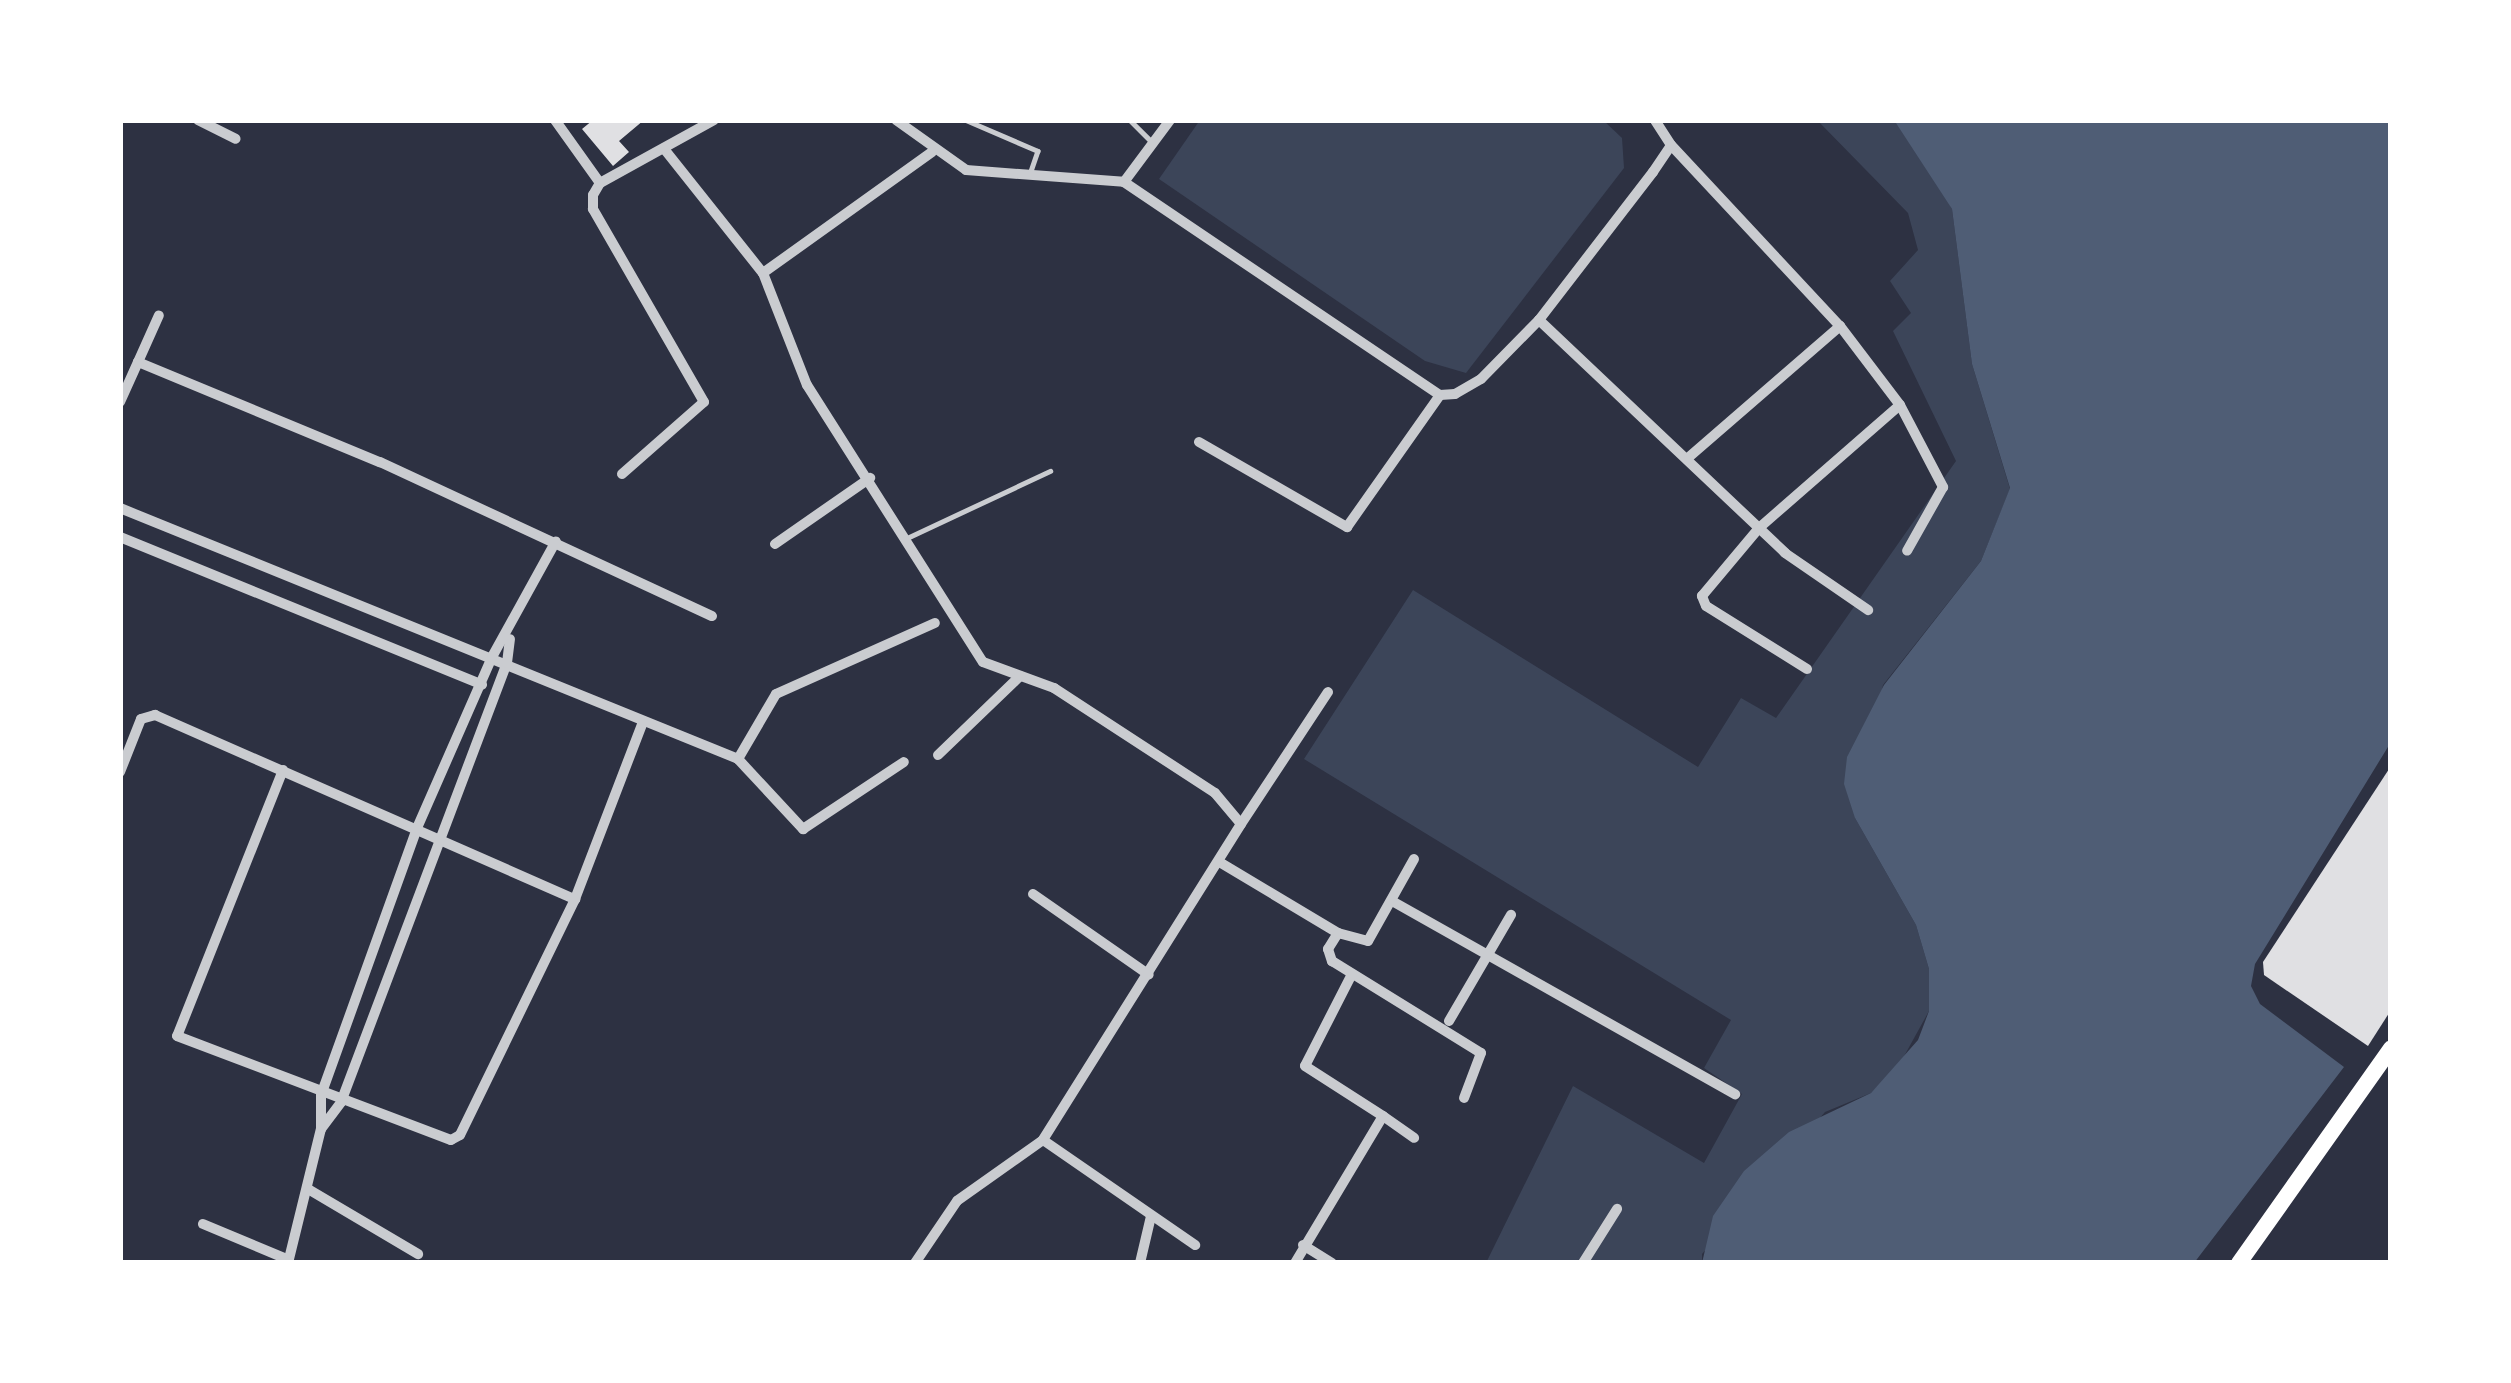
<!DOCTYPE html>
<html>
<head>
<meta charset="utf-8">
<style>
	body { margin:0 }
	#map { position:relative; width:2511px; height:1383px; overflow:hidden; background:#2d3142; font-family:"Alegreya Sans",sans-serif }
	div>[style] { position:absolute }
	.green>* { inset:0; background:#3c4559 }
	.water>* { inset:0; background:#4f5d75 }
	.building>* { inset:0; background:#e0e0e3 }
	.service>* { height:4.5px; margin:-2.25px; padding:0 2.25px; transform-origin:2.25px; border-radius:2.25px; background:#caccd0 }
	.minor>* { height:10px; margin:-5px; padding:0 5px; transform-origin:5px; border-radius:5px; background:#caccd0 }
	.primary>* { height:16px; margin:-8px; padding:0 8px; transform-origin:8px; border-radius:8px; background:#fff }
	span { translate:-50% -50%; white-space:nowrap; text-align:center; line-height:1.15; -webkit-text-stroke:12px #fff; paint-order:stroke }
	.frame { position:absolute; inset:0; border:123px solid #fff; pointer-events:none }
</style>
</head>
<body>
<div id="map">
	<div class="green">
		<i style="clip-path:polygon(1200px 120px,1603px 120px,1622px 138px,1624px 168px,1466px 373px,1425px 361px,1159px 179px)"></i>
		<i style="clip-path:polygon(1817px 120px,1894px 120px,1929px 163px,1952px 209px,1972px 364px,2010px 489px,1981px 561px,1883px 685px,1855px 818px,1916px 925px,1929px 969px,1929px 1011px,1897px 1069px,1871px 1093px,1825px 1112px,1702px 1254px,1702px 1263px,1486px 1263px,1573px 1086px,1704px 1163px,1742px 1094px,1704px 1068px,1731px 1020px,1304px 759px,1413px 590px,1698px 767px,1741px 698px,1776px 718px,1956px 461px,1893px 331px,1911px 313px,1890px 281px,1918px 250px,1908px 213px)"></i>
	</div>
	<div class="water">
		<i style="clip-path:polygon(1894px 120px,2391px 120px,2391px 742px,2255px 964px,2251px 986px,2260px 1004px,2344px 1067px,2194px 1263px,1702px 1263px,1713px 1216px,1744px 1171px,1789px 1132px,1871px 1093px,1918px 1040px,1929px 1011px,1929px 969px,1916px 925px,1855px 818px,1844px 784px,1847px 757px,1884px 685px,1981px 561px,2010px 488px,1972px 364px,1952px 209px)"></i>
	</div>
	<div class="building">
		<i style="clip-path:polygon(593px 120px,644px 120px,619px 141px,629px 152px,613px 166px,582px 129px)"></i>
		<i style="clip-path:polygon(2391px 766px,2391px 1010px,2368px 1046px,2264px 975px,2263px 962px)"></i>
	</div>
	<div class="service">
		<i style="left:966px;top:120px;width:78px;rotate:23.3deg"></i>
		<i style="left:1038px;top:151px;width:24px;rotate:109deg"></i>
		<i style="left:1130px;top:120px;width:33px;rotate:45deg"></i>
		<i style="left:907px;top:538px;width:158px;rotate:-25.1deg"></i>
	</div>
	<div class="minor">
		<i style="left:198px;top:120px;width:42px;rotate:26.6deg"></i>
		<i style="left:555px;top:120px;width:77px;rotate:54.5deg"></i>
		<i style="left:896px;top:120px;width:86px;rotate:35.5deg"></i>
		<i style="left:966px;top:170px;width:158px;rotate:4.3deg"></i>
		<i style="left:1671px;top:145px;width:248px;rotate:47deg"></i>
		<i style="left:1840px;top:326px;width:99px;rotate:52.8deg"></i>
		<i style="left:1900px;top:405px;width:93px;rotate:62.3deg"></i>
		<i style="left:1943px;top:487px;width:73px;rotate:119.4deg"></i>
		<i style="left:665px;top:150px;width:157px;rotate:51.5deg"></i>
		<i style="left:763px;top:273px;width:120px;rotate:68.6deg"></i>
		<i style="left:807px;top:385px;width:328px;rotate:57.6deg"></i>
		<i style="left:983px;top:662px;width:76px;rotate:20.1deg"></i>
		<i style="left:1054px;top:688px;width:192px;rotate:33.1deg"></i>
		<i style="left:1215px;top:793px;width:40px;rotate:50deg"></i>
		<i style="left:1241px;top:824px;width:373px;rotate:122.1deg"></i>
		<i style="left:1043px;top:1140px;width:105px;rotate:144.7deg"></i>
		<i style="left:957px;top:1201px;width:75px;rotate:124.1deg"></i>
		<i style="left:1124px;top:182px;width:381px;rotate:34deg"></i>
		<i style="left:1440px;top:395px;width:15px;rotate:-4deg"></i>
		<i style="left:1455px;top:394px;width:30px;rotate:-30deg"></i>
		<i style="left:1481px;top:379px;width:83px;rotate:-45.5deg"></i>
		<i style="left:1539px;top:320px;width:187px;rotate:-52.4deg"></i>
		<i style="left:1653px;top:172px;width:32px;rotate:-56deg"></i>
		<i style="left:1671px;top:145px;width:30px;rotate:-123deg"></i>
		<i style="left:1124px;top:182px;width:77px;rotate:-53.4deg"></i>
		<i style="left:763px;top:273px;width:208px;rotate:-35.6deg"></i>
		<i style="left:1539px;top:320px;width:339px;rotate:43.4deg"></i>
		<i style="left:1785px;top:553px;width:101px;rotate:34.5deg"></i>
		<i style="left:138px;top:362px;width:51px;rotate:-65.9deg"></i>
		<i style="left:120px;top:402px;width:44px;rotate:-65.8deg"></i>
		<i style="left:138px;top:362px;width:262px;rotate:22.5deg"></i>
		<i style="left:380px;top:462px;width:366px;rotate:24.9deg"></i>
		<i style="left:1199px;top:442px;width:171px;rotate:29.9deg"></i>
		<i style="left:1347px;top:527px;width:161px;rotate:-54.8deg"></i>
		<i style="left:1689px;top:457px;width:200px;rotate:-40.9deg"></i>
		<i style="left:622px;top:474px;width:109px;rotate:-41.3deg"></i>
		<i style="left:704px;top:402px;width:223px;rotate:-119.9deg"></i>
		<i style="left:593px;top:209px;width:14px;rotate:-90deg"></i>
		<i style="left:593px;top:195px;width:14px;rotate:-60deg"></i>
		<i style="left:600px;top:183px;width:130px;rotate:-28.9deg"></i>
		<i style="left:120px;top:508px;width:667px;rotate:22.1deg"></i>
		<i style="left:738px;top:759px;width:75px;rotate:-59.7deg"></i>
		<i style="left:776px;top:694px;width:174px;rotate:-24.1deg"></i>
		<i style="left:120px;top:537px;width:391px;rotate:22.2deg"></i>
		<i style="left:775px;top:544px;width:116px;rotate:-34.8deg"></i>
		<i style="left:1807px;top:669px;width:119px;rotate:-148deg"></i>
		<i style="left:1706px;top:606px;width:11px;rotate:-112deg"></i>
		<i style="left:1702px;top:596px;width:89px;rotate:-50deg"></i>
		<i style="left:1759px;top:528px;width:187px;rotate:-41.1deg"></i>
		<i style="left:938px;top:755px;width:114px;rotate:-43.9deg"></i>
		<i style="left:738px;top:759px;width:96px;rotate:47.1deg"></i>
		<i style="left:803px;top:829px;width:121px;rotate:-33.6deg"></i>
		<i style="left:283px;top:770px;width:286px;rotate:111.7deg"></i>
		<i style="left:177px;top:1036px;width:293px;rotate:20.8deg"></i>
		<i style="left:451px;top:1140px;width:10px;rotate:-29deg"></i>
		<i style="left:460px;top:1135px;width:263px;rotate:-64deg"></i>
		<i style="left:575px;top:899px;width:190px;rotate:-69deg"></i>
		<i style="left:120px;top:772px;width:57px;rotate:-68.4deg"></i>
		<i style="left:141px;top:719px;width:15px;rotate:-16deg"></i>
		<i style="left:155px;top:715px;width:459px;rotate:23.7deg"></i>
		<i style="left:1241px;top:824px;width:158px;rotate:-56.6deg"></i>
		<i style="left:1221px;top:863px;width:136px;rotate:30.9deg"></i>
		<i style="left:1338px;top:933px;width:19px;rotate:122deg"></i>
		<i style="left:1328px;top:949px;width:13px;rotate:72deg"></i>
		<i style="left:1332px;top:961px;width:175px;rotate:31.7deg"></i>
		<i style="left:1481px;top:1053px;width:48px;rotate:110.7deg"></i>
		<i style="left:1033px;top:894px;width:141px;rotate:34.9deg"></i>
		<i style="left:1392px;top:901px;width:394px;rotate:29.4deg"></i>
		<i style="left:1338px;top:933px;width:31px;rotate:15deg"></i>
		<i style="left:1368px;top:941px;width:94px;rotate:-60.7deg"></i>
		<i style="left:1352px;top:974px;width:103px;rotate:117.1deg"></i>
		<i style="left:1305px;top:1066px;width:93px;rotate:32.7deg"></i>
		<i style="left:1449px;top:1021px;width:123px;rotate:-59.7deg"></i>
		<i style="left:321px;top:1129px;width:34px;rotate:-53deg"></i>
		<i style="left:341px;top:1102px;width:469px;rotate:-69.3deg"></i>
		<i style="left:507px;top:663px;width:24px;rotate:-83deg"></i>
		<i style="left:1043px;top:1140px;width:185px;rotate:34.6deg"></i>
		<i style="left:308px;top:1189px;width:128px;rotate:30.6deg"></i>
		<i style="left:203px;top:1224px;width:93px;rotate:22.7deg"></i>
		<i style="left:1303px;top:1245px;width:34px;rotate:32deg"></i>
		<i style="left:288px;top:1263px;width:138px;rotate:-76.2deg"></i>
		<i style="left:321px;top:1129px;width:34px;rotate:-90deg"></i>
		<i style="left:321px;top:1095px;width:284px;rotate:-70.2deg"></i>
		<i style="left:417px;top:828px;width:187px;rotate:-66.3deg"></i>
		<i style="left:492px;top:657px;width:132px;rotate:-61.1deg"></i>
		<i style="left:1140px;top:1263px;width:48px;rotate:-76.8deg"></i>
		<i style="left:1295px;top:1263px;width:171px;rotate:-59.1deg"></i>
		<i style="left:1383px;top:1116px;width:38px;rotate:35deg"></i>
		<i style="left:1583px;top:1263px;width:64px;rotate:-57.8deg"></i>
	</div>
	<div class="primary">
		<i style="left:2239px;top:1263px;width:263px;rotate:-54.7deg"></i>
	</div>
	<div class="frame"></div>
</div>
</body>
</html>
